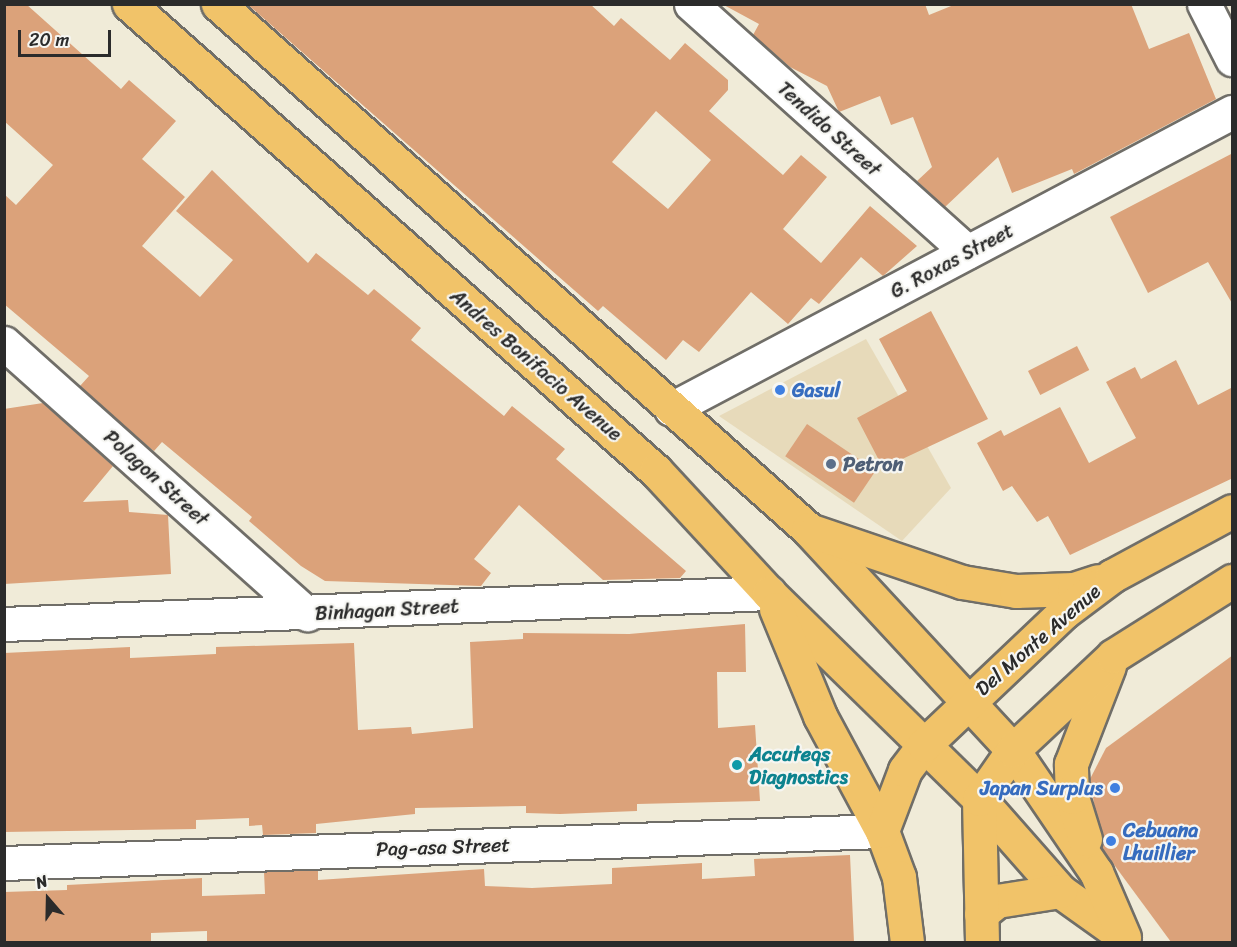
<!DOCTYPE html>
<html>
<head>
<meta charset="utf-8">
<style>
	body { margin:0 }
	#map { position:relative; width:1237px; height:947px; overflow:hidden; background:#f0ebd8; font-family:Sriracha,sans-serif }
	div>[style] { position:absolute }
	.built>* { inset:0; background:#e7daba }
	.building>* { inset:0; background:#dba27a; transform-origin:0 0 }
	.roads { filter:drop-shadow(2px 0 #706e68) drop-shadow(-2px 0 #706e68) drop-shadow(0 2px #706e68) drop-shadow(0 -2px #706e68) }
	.minor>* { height:33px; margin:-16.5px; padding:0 16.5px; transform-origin:16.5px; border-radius:16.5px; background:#fff }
	.major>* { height:33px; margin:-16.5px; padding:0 16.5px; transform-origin:16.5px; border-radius:16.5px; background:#f1c369 }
	.dots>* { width:16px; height:16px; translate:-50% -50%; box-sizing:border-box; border:3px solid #f6f6f2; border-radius:50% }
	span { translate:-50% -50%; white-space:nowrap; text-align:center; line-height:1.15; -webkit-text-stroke:4.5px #f6f6f2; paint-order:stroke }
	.street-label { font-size:20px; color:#2b2b2b }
	.shop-label { font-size:20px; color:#366cbe; font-weight:700 }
	.left { translate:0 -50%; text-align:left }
	.right { translate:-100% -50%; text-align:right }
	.service-label { font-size:20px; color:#4e5e75; font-weight:700 }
	.culture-label { font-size:20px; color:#0d838f; font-weight:700 }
	.frame { position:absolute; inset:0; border:6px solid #2b2b2b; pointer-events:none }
	.north { position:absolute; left:18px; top:869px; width:60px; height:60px; -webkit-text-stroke:4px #f6f6f2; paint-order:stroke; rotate:340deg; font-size:16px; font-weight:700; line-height:24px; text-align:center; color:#2b2b2b }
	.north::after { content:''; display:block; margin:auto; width:21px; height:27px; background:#2b2b2b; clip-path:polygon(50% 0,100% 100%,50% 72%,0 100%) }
	.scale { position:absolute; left:18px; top:30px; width:93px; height:27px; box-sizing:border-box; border:3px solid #2b2b2b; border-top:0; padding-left:8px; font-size:18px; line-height:21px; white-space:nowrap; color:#2b2b2b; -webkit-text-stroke:4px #f6f6f2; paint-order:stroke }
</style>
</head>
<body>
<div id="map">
	<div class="built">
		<i style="clip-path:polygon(866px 339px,951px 488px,902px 541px,719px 416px)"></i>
	</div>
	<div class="building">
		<i style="clip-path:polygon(4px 4px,26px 4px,121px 89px,129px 80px,176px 121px,142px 159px,185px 197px,142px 246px,200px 297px,233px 260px,176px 211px,212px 170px,308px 263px,316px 253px,368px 295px,374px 289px,421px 328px,411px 340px,504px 416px,512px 406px,565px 449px,556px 459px,686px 571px,680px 578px,603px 580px,519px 505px,474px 559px,491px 573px,481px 586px,325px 581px,301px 566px,249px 521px,252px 517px,162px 442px,154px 451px,145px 444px,80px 386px,89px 376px,4px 304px,4px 194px,16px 205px,53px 165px,4px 121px)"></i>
		<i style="clip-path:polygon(evenodd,247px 4px,590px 4px,614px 26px,621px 18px,670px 60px,685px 43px,728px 80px,728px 90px,709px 111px,783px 175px,801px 155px,827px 177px,783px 229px,821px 263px,870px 206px,917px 246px,883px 276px,861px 257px,819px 304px,811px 298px,788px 324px,751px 292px,699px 352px,683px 340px,666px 360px,603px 306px,598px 311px,247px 4px,656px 111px,711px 160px,668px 209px,612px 162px,656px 111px)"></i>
		<i style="clip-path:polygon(722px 4px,925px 4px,929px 15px,956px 4px,1131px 4px,1149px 49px,1189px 33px,1216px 99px,1074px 174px,1072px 169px,1012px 193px,998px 157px,945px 207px,917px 181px,932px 167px,913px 117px,891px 125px,880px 96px,839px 112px,827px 86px,790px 67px,753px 35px,759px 24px)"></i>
		<i style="clip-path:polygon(1233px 153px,1233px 305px,1208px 262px,1148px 293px,1110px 217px)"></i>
		<i style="clip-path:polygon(931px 311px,988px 419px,883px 468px,857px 418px,907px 391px,879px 339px)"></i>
		<i style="left:1077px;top:346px;width:27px;height:55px;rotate:63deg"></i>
		<i style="clip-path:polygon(1176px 360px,1198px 405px,1233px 387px,1233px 478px,1070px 555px,1048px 516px,1037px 522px,1012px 486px,1003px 491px,977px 443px,1001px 430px,1004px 436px,1060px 407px,1089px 463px,1136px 438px,1106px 382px,1135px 367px,1141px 379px)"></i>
		<i style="clip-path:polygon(43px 403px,113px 466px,83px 502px,128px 500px,129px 512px,168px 515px,171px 574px,4px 584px,4px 409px)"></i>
		<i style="left:807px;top:424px;width:83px;height:39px;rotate:34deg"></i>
		<i style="clip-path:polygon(745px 624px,746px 672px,717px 672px,718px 728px,755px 725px,760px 801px,637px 804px,637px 811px,560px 814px,526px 813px,526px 806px,415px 808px,415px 814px,316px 824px,316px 833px,263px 835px,262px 825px,249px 826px,249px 818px,196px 820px,196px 829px,4px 832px,4px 653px,130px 647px,130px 658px,216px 654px,216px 647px,354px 643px,358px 730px,411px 727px,412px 734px,473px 728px,470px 642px,523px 639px,523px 633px,629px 634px)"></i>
		<i style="clip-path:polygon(1233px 655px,1233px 942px,1171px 942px,1101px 847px,1090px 779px,1106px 748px)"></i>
		<i style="clip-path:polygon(850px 855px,854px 942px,207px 942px,207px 931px,151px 933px,151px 942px,4px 942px,4px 892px,67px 890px,67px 885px,202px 878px,202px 896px,265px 894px,264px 872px,318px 870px,318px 880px,484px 869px,485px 886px,532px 888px,612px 884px,612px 868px,702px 863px,702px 879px,755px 876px,754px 859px)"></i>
	</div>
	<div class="roads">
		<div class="minor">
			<i style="left:691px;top:4px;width:371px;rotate:41.9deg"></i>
			<i style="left:1204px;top:4px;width:62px;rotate:63deg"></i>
			<i style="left:4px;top:343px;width:407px;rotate:41.8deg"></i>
			<i style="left:671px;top:409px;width:635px;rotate:-27.9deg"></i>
			<i style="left:4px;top:624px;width:766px;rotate:-2.32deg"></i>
			<i style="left:4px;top:863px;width:879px;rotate:-2.09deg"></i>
		</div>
		<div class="major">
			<i style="left:129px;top:4px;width:704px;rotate:41.55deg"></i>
			<i style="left:656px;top:471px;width:166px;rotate:47.2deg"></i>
			<i style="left:769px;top:593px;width:294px;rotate:44.4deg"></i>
			<i style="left:979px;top:799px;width:123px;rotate:48.6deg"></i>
			<i style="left:1060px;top:891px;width:77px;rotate:35.5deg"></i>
			<i style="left:218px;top:4px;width:790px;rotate:41.66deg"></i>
			<i style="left:808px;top:529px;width:301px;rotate:47.2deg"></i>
			<i style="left:1013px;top:750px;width:148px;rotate:55.8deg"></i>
			<i style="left:1096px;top:872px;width:71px;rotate:66.7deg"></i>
			<i style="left:815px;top:532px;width:155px;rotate:18.8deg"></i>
			<i style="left:962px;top:582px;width:55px;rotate:9.5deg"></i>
			<i style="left:1016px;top:591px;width:58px;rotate:-2deg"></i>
			<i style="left:1074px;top:589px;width:25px;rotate:-18deg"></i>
			<i style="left:776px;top:609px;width:116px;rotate:67.6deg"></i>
			<i style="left:820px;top:716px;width:131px;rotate:61.7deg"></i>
			<i style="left:882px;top:831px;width:49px;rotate:69.7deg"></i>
			<i style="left:899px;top:877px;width:65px;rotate:83deg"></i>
			<i style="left:882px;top:831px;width:65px;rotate:-69.3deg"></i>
			<i style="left:905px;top:770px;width:31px;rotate:-53deg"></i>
			<i style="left:924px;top:745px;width:193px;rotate:-43.5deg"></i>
			<i style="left:1064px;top:612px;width:60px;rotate:-36.9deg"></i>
			<i style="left:1112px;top:576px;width:136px;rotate:-28.4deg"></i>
			<i style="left:1085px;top:839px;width:44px;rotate:-107.2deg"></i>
			<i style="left:1072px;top:797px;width:33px;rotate:-92deg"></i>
			<i style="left:1071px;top:764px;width:105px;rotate:-68.8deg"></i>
			<i style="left:981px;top:914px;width:21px;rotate:-39deg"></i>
			<i style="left:997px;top:901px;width:64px;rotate:-9deg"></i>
			<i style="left:982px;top:942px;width:143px;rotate:-91.2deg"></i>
			<i style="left:979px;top:799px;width:60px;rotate:-55.2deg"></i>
			<i style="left:1013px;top:750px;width:137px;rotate:-43.2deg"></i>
			<i style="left:1113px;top:656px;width:141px;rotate:-32.2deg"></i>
		</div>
	</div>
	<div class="dots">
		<i style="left:780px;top:390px;background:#3f7fe0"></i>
		<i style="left:831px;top:464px;background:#5c6f8a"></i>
		<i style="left:737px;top:765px;background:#0f9aa8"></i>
		<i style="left:1115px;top:788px;background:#3f7fe0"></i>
		<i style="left:1111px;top:841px;background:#3f7fe0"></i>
	</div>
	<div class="street-label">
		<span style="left:829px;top:129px;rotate:42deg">Tendido Street</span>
		<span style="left:952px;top:261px;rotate:-28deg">G. Roxas Street</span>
		<span style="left:536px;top:365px;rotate:41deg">Andres Bonifacio Avenue</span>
		<span style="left:156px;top:478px;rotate:42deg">Polagon Street</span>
		<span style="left:387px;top:610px;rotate:-3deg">Binhagan Street</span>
		<span style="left:1038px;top:640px;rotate:-41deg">Del Monte Avenue</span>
		<span style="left:443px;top:847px;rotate:-2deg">Pag-asa Street</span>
	</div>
	<div class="shop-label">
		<span class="left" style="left:792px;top:390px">Gasul</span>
		<span class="right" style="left:1103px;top:788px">Japan Surplus</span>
		<span class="left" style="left:1123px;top:842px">Cebuana<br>Lhuillier</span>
	</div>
	<div class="service-label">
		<span class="left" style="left:843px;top:464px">Petron</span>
	</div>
	<div class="culture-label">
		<span class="left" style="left:749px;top:766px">Accuteqs<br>Diagnostics</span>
	</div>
	<div class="frame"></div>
	<div class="north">N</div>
	<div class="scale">20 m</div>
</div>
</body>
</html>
